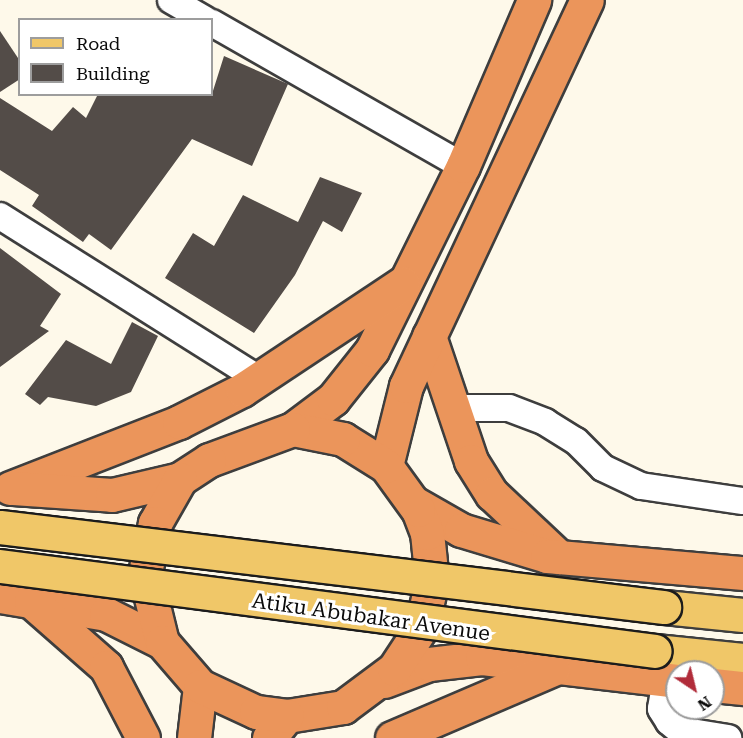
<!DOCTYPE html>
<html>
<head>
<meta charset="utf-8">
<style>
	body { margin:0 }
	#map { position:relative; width:743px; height:738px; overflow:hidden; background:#fef9ea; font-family:"Roboto Serif",serif }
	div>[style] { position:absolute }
	.building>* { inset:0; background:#534c48 }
	.roads { filter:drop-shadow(2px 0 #3e3e3e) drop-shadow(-2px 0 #3e3e3e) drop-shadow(0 2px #3e3e3e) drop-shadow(0 -2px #3e3e3e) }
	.minor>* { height:26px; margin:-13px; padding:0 13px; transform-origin:13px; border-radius:13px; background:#fff }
	.major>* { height:33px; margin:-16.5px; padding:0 16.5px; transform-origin:16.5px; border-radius:16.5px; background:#f0c768 }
	.highway>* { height:33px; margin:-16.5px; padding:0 16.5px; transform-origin:16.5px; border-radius:16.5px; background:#eb955b }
	.bridges { filter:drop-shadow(2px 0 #1c1c1c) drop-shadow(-2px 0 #1c1c1c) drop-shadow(0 2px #1c1c1c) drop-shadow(0 -2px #1c1c1c) }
	.major-bridge>* { height:33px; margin:-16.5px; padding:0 16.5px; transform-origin:16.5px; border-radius:16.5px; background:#f0c768 }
	span { translate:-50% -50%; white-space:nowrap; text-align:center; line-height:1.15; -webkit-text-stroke:6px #fff; paint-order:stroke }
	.street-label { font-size:21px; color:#0b0b0b }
	.legend { position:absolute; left:18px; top:18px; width:195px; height:78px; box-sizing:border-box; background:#fff; border:2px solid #9d9d9d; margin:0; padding:8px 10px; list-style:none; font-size:18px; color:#0b0b0b }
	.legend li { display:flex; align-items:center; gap:12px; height:30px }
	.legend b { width:30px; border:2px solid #9d9d9d }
	.north { position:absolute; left:665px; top:660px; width:60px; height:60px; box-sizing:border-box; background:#fff; border:2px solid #9d9d9d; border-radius:50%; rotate:145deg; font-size:16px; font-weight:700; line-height:24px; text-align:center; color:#0b0b0b }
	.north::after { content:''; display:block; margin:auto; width:21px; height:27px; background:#b12c3a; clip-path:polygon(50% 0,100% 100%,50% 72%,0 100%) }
</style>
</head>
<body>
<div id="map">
	<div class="building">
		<i style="clip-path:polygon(0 31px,20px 61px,20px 79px,0 92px)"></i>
		<i style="clip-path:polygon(224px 56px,288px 84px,252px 166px,192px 139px,111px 250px,89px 234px,83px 242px,32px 206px,39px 195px,0 170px,0 98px,52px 131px,73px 107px,86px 118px,98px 94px,212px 94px)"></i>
		<i style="clip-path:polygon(320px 177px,362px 193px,342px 232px,323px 221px,295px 275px,254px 333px,165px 278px,193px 233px,214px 246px,243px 195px,298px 222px)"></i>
		<i style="clip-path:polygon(0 248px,61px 294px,40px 326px,49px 331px,0 367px)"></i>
		<i style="clip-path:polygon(132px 322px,158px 336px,131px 392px,96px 406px,48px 397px,40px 405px,25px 394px,66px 340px,111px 364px)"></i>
	</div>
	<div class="roads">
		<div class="minor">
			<i style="left:171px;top:0;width:39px;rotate:30deg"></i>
			<i style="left:212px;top:23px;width:289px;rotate:29.7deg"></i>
			<i style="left:0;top:216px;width:307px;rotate:32.2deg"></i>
			<i style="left:452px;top:408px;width:57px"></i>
			<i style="left:509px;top:408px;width:39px;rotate:21deg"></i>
			<i style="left:545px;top:422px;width:36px;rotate:32deg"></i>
			<i style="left:576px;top:441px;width:38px;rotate:45deg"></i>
			<i style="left:603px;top:468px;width:42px;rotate:25.3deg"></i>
			<i style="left:641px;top:486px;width:103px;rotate:8.4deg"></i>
			<i style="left:666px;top:680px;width:29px;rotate:100deg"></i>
			<i style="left:661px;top:709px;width:15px;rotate:58deg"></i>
			<i style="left:669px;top:722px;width:13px;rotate:39deg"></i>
			<i style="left:679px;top:730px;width:50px;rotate:9.3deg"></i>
		</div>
		<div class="major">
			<i style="left:664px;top:607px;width:79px;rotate:5.8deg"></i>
			<i style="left:655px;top:651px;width:88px;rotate:5.8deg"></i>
		</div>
		<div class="highway">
			<i style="left:429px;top:336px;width:132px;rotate:71.4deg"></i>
			<i style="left:471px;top:461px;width:39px;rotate:58deg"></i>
			<i style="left:492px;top:494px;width:92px;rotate:43.2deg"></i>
			<i style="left:293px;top:429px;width:50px;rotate:-36.9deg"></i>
			<i style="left:333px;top:399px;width:63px;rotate:-51.5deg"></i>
			<i style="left:372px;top:350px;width:205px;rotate:-63.7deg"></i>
			<i style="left:463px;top:166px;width:181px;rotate:-66.8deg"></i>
			<i style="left:386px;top:466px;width:82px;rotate:-76deg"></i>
			<i style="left:406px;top:386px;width:426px;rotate:-64.9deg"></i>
			<i style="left:10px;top:488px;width:181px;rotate:-21.3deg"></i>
			<i style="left:179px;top:422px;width:71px;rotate:-26.9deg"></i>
			<i style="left:242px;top:390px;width:193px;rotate:-33.6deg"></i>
			<i style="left:13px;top:488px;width:99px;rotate:4deg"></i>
			<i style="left:112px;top:495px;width:70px;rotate:-13.2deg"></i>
			<i style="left:414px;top:503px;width:54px;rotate:29.9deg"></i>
			<i style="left:461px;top:530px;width:90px;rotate:16.8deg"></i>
			<i style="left:547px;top:556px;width:197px;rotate:5deg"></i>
			<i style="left:0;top:596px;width:108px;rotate:9.6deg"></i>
			<i style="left:106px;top:614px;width:63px;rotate:26.6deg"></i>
			<i style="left:31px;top:601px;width:100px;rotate:41.3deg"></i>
			<i style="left:106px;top:667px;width:80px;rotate:62.5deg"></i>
			<i style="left:384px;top:681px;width:48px;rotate:-20.7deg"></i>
			<i style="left:429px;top:664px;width:53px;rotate:-6.5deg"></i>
			<i style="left:482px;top:658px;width:196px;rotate:6.7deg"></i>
			<i style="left:713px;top:685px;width:30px;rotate:6deg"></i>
			<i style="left:194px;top:738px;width:52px;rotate:-83.4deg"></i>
			<i style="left:269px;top:738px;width:28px;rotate:-51deg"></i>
			<i style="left:287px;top:716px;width:57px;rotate:-9.1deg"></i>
			<i style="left:343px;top:707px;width:64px;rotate:-36.7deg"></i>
			<i style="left:394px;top:669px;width:49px;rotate:-56.6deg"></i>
			<i style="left:421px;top:628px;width:48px;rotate:-76.8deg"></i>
			<i style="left:432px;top:581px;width:48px;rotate:-95.9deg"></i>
			<i style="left:427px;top:533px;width:25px;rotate:-111deg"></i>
			<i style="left:418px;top:510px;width:54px;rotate:-126deg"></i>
			<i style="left:386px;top:466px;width:51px;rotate:-147.9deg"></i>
			<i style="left:343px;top:439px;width:51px;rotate:-168.7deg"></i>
			<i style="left:293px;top:429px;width:90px;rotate:159.7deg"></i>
			<i style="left:209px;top:460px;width:35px;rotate:147deg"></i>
			<i style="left:180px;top:479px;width:51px;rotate:119.6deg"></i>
			<i style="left:155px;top:523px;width:51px;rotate:101.3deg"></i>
			<i style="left:145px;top:573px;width:71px;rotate:76.2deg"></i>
			<i style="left:162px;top:642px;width:58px;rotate:49.2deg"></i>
			<i style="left:200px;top:686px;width:62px;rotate:24.9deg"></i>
			<i style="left:256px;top:712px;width:31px;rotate:7deg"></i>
			<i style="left:392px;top:738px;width:175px;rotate:-23.2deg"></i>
		</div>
	</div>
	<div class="bridges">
		<div class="major-bridge">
			<i style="left:0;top:527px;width:669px;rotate:6.87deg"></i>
			<i style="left:0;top:566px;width:660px;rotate:7.39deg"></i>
		</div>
	</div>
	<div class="street-label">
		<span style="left:371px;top:617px;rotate:8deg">Atiku Abubakar Avenue</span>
	</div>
	<ul class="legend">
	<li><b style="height:8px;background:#f0c768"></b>Road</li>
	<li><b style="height:16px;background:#534c48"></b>Building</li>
	</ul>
	<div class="north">N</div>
</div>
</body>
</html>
